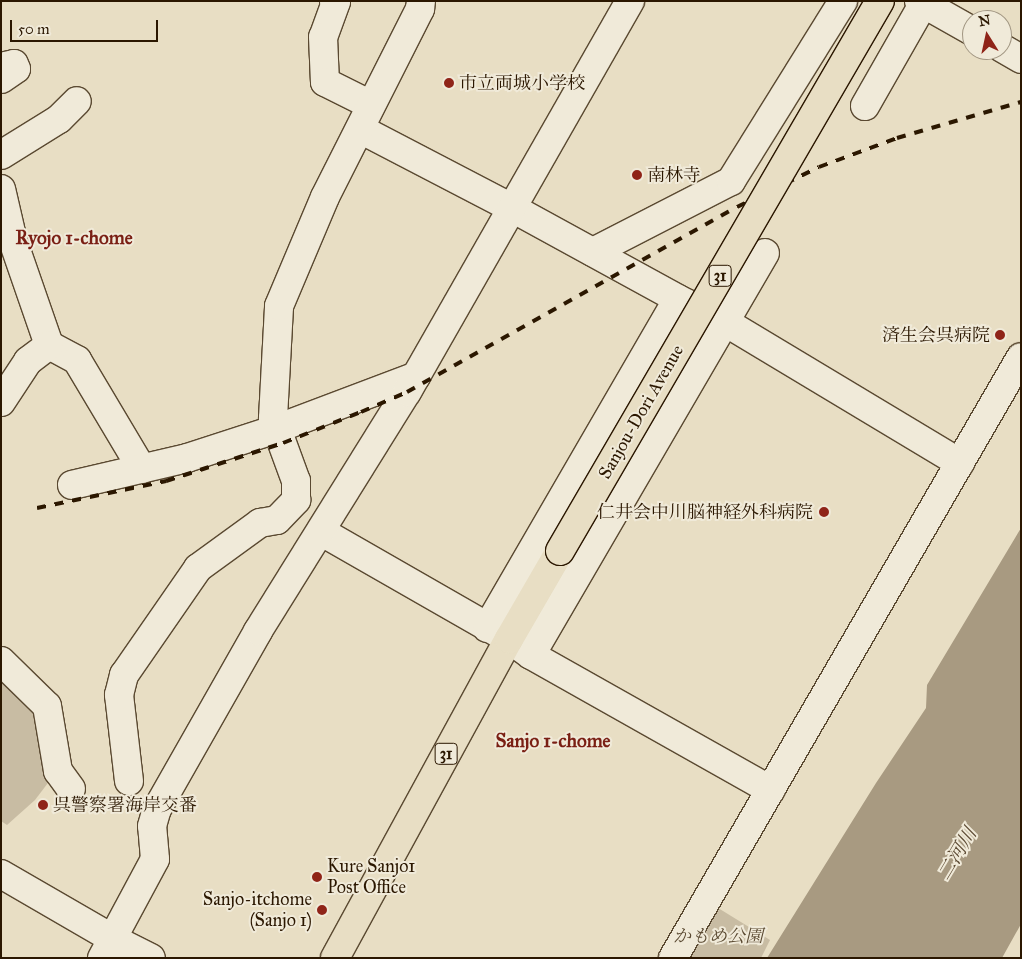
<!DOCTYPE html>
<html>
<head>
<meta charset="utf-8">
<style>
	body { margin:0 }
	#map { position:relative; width:1022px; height:959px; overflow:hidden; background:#e8dec4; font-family:"IM FELL Great Primer","Noto Serif JP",serif }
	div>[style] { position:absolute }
	.green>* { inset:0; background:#c8bca3 }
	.water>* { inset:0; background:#a89a81 }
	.roads { filter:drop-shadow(1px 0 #5a4931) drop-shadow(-1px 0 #5a4931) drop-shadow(0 1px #5a4931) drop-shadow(0 -1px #5a4931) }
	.minor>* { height:28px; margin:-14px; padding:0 14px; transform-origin:14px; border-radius:14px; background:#f0ead9 }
	.highway>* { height:28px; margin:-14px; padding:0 14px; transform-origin:14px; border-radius:14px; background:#e8dec4 }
	.rail>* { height:4px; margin-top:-2px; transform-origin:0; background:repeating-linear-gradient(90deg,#2b1700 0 9px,transparent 0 18px) }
	.bridges { filter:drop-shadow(1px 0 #2b1700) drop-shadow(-1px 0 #2b1700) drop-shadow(0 1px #2b1700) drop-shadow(0 -1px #2b1700) }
	.highway-bridge>* { height:28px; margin:-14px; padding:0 14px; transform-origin:14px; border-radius:14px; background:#e8dec4 }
	.dots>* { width:14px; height:14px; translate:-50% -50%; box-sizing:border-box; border:2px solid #f0ead9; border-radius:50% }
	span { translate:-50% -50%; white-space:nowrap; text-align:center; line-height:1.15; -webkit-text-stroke:4px #f0ead9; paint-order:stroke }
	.shield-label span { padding:1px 4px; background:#f0ead9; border:1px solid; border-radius:4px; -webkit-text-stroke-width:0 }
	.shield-label { font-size:16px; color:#2b1700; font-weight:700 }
	.poi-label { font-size:18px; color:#2b1700 }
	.left { translate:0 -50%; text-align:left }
	.right { translate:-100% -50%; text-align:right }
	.street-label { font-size:18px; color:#2b1700 }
	.park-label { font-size:18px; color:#5a4931; font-style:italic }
	.neighbourhood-label { font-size:19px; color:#7a1f14; font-weight:700 }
	.water-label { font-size:19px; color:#5d4b34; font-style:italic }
	.frame { position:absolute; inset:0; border:2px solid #2b1700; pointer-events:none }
	.north { position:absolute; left:962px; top:10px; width:50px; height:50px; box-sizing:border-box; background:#f0ead9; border:1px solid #a19682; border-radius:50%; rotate:350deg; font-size:14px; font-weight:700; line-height:20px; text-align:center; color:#2b1700 }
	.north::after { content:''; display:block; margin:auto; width:18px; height:22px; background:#8f2418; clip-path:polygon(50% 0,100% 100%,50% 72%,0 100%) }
	.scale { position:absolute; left:10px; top:20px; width:148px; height:22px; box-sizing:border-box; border:2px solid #2b1700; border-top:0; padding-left:6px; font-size:15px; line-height:18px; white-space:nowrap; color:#2b1700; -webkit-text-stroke:4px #f0ead9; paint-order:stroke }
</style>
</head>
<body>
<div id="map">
	<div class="green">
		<i style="clip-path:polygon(1px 669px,41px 709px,54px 775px,35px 800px,7px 825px,1px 821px)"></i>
		<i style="clip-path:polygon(710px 903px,770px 940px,761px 958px,677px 958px)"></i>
	</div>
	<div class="water">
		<i style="clip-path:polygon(1021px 528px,1021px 924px,1002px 958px,767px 958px,876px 783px,926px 708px,927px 685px)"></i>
	</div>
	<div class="roads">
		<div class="minor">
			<i style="left:334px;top:1px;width:2px;rotate:27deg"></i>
			<i style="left:336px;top:2px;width:37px;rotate:110deg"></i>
			<i style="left:323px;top:37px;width:45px;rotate:87.5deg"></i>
			<i style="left:325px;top:82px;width:51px;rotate:26.6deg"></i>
			<i style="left:919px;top:1px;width:61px;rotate:29.5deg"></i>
			<i style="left:1002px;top:48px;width:22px;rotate:30deg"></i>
			<i style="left:1px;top:67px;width:13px;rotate:-13deg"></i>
			<i style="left:14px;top:64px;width:5px;rotate:68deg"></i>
			<i style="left:16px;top:69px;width:18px;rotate:146deg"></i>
			<i style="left:865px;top:106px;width:121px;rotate:-60.3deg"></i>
			<i style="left:360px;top:129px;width:171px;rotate:27.5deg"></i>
			<i style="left:512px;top:208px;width:189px;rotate:28.7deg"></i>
			<i style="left:678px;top:299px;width:52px;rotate:26.1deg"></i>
			<i style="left:725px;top:322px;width:274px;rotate:31deg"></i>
			<i style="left:1px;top:155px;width:68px;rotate:-31.8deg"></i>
			<i style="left:59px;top:119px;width:25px;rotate:-45deg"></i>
			<i style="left:1px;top:189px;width:53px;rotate:77deg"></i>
			<i style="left:13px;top:241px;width:110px;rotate:70.9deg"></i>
			<i style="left:49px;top:345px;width:32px;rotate:28deg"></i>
			<i style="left:77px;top:360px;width:127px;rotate:59.2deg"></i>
			<i style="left:593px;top:252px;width:155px;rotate:-27.2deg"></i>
			<i style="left:731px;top:181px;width:212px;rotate:-58.1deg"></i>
			<i style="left:1px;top:402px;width:49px;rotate:-56.6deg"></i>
			<i style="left:28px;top:361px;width:26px;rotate:-37deg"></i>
			<i style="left:72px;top:485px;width:118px;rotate:-13.2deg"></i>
			<i style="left:187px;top:458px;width:94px;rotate:-18deg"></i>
			<i style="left:276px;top:429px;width:150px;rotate:-20.7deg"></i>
			<i style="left:322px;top:532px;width:215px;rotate:29.8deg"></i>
			<i style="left:509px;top:639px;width:27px;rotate:36deg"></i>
			<i style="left:531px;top:655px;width:275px;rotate:29.4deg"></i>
			<i style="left:487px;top:628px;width:380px;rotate:-59.9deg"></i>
			<i style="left:531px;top:655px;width:465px;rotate:-59.8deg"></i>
			<i style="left:1px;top:661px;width:64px;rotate:44.4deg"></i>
			<i style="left:47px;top:706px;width:66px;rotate:80.4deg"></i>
			<i style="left:58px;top:771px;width:22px;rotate:54deg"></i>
			<i style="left:129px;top:781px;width:87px;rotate:-96.6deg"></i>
			<i style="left:119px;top:695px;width:21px;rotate:-76deg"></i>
			<i style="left:124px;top:675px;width:130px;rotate:-55.3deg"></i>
			<i style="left:198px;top:568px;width:77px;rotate:-36deg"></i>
			<i style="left:260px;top:523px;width:17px;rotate:-10deg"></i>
			<i style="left:277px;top:520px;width:28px;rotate:-46deg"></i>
			<i style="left:296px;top:500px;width:19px;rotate:-90deg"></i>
			<i style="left:296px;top:481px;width:67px;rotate:-110.1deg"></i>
			<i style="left:273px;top:418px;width:112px;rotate:-86.9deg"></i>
			<i style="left:279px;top:306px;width:118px;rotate:-67.1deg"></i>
			<i style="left:325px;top:197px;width:211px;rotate:-63.2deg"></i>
			<i style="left:420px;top:9px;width:8px;rotate:-83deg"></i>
			<i style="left:1px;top:874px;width:132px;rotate:30.1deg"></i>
			<i style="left:115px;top:940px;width:40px;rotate:26.6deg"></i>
			<i style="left:102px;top:958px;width:112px;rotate:-61.8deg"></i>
			<i style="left:155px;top:859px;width:33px;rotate:-95deg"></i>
			<i style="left:152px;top:826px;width:18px;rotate:-74deg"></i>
			<i style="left:157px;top:809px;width:205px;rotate:-60.4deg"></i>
			<i style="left:258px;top:631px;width:282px;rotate:-58.1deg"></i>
			<i style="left:407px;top:392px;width:450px;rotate:-60.3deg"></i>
			<i style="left:673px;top:958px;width:694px;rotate:-59.93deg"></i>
		</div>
		<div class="highway">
			<i style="left:335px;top:958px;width:363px;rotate:-61.4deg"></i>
			<i style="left:509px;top:639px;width:102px;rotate:-59.9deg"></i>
		</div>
	</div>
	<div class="rail">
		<i style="left:37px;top:508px;width:132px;rotate:-11.8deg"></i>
		<i style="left:166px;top:481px;width:123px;rotate:-18deg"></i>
		<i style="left:283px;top:443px;width:84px;rotate:-21.7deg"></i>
		<i style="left:361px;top:412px;width:50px;rotate:-23.5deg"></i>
		<i style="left:407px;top:392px;width:378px;rotate:-29.3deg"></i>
		<i style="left:737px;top:207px;width:91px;rotate:-26deg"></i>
		<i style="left:819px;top:167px;width:83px;rotate:-20.4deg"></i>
		<i style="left:897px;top:138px;width:129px;rotate:-16.2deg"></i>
	</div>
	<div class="bridges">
		<div class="highway-bridge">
			<i style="left:560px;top:551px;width:636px;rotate:-59.81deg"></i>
		</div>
	</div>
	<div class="dots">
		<i style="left:449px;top:83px;background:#8f2418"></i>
		<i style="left:637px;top:175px;background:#8f2418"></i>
		<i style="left:1000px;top:335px;background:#8f2418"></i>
		<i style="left:824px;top:512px;background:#8f2418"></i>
		<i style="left:43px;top:805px;background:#8f2418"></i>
		<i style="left:317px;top:877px;background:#8f2418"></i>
		<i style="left:322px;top:910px;background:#8f2418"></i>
	</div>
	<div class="shield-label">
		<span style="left:720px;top:276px">31</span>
		<span style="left:446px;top:754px">31</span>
	</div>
	<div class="poi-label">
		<span class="left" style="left:459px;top:83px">市立両城小学校</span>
		<span class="left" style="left:647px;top:175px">南林寺</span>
		<span class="right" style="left:990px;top:335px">済生会呉病院</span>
		<span class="right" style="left:813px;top:512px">仁井会中川脳神経外科病院</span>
		<span class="left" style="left:53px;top:805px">呉警察署海岸交番</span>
		<span class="left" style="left:327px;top:877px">Kure Sanjo1<br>Post Office</span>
		<span class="right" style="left:312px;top:910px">Sanjo-itchome<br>(Sanjo 1)</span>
	</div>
	<div class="street-label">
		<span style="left:641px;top:412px;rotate:-60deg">Sanjou-Dori Avenue</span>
	</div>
	<div class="park-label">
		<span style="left:718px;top:936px">かもめ公園</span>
	</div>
	<div class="neighbourhood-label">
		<span style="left:74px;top:238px">Ryojo 1-chome</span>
		<span style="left:553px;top:741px">Sanjo 1-chome</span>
	</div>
	<div class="water-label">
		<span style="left:957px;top:854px;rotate:-59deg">二河川</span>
	</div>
	<div class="frame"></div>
	<div class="north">N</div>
	<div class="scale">50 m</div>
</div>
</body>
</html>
